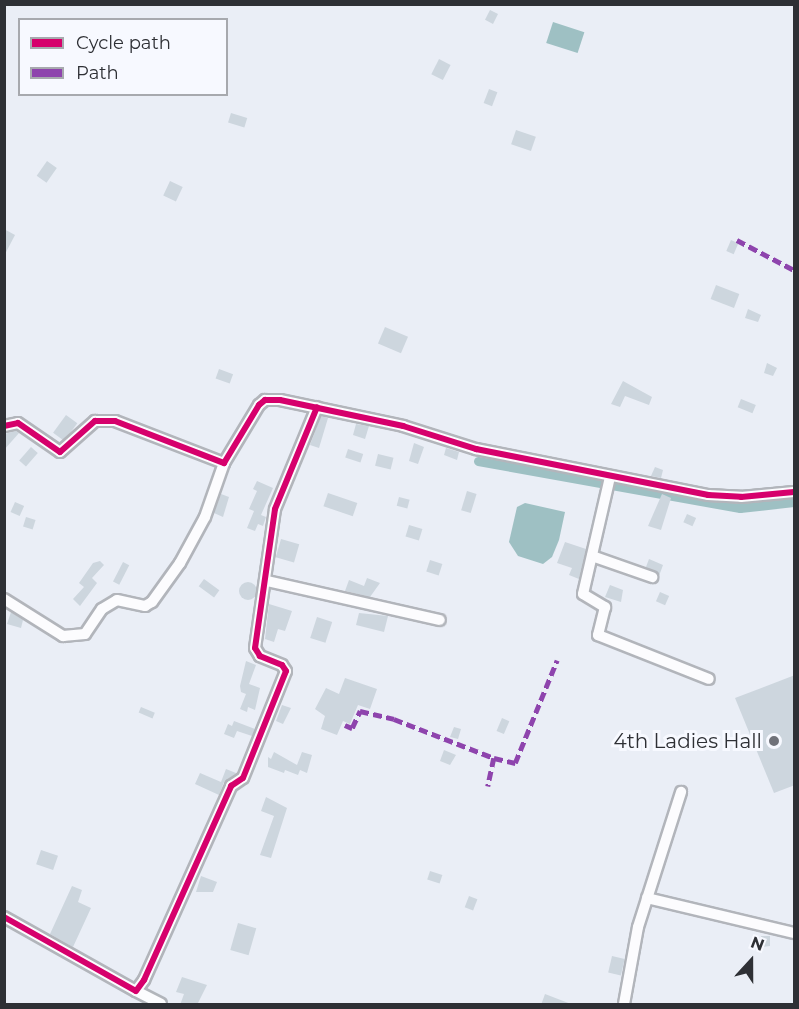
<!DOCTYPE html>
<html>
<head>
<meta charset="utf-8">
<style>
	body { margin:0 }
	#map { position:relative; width:799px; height:1009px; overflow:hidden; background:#eaeef6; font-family:Montserrat,sans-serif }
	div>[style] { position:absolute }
	.water>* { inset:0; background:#9ec0c3; transform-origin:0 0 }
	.canal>* { height:9px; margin:-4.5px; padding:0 4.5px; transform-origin:4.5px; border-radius:4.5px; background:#9ec0c3 }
	.building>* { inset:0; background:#cdd6de; transform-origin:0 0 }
	.round { border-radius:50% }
	.roads { filter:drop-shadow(2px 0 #b2b5bb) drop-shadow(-2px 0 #b2b5bb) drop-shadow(0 2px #b2b5bb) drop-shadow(0 -2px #b2b5bb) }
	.minor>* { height:10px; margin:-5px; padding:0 5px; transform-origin:5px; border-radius:5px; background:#fcfcfe }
	.quiet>* { height:4.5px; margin-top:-2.25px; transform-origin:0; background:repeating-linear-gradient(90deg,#8e44ad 0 9px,transparent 0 13.5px) }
	.cycleway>* { height:6px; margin:-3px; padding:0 3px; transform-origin:3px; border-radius:3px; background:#d6006c }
	.dots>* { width:16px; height:16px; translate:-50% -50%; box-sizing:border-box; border:3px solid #f7f9ff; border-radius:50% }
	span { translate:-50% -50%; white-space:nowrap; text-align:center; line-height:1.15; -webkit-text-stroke:6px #f7f9ff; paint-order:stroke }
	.poi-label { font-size:20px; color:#2e3035 }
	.right { translate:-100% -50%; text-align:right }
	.frame { position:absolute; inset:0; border:6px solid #2e3035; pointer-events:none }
	.legend { position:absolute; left:18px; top:18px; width:210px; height:78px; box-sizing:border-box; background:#f7f9ff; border:2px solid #a7a9ae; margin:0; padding:8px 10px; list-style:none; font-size:18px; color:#2e3035 }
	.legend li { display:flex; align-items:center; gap:12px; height:30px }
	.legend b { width:30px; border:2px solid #a7a9ae }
	.north { position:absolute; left:721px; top:931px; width:60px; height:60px; -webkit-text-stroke:4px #f7f9ff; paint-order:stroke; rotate:21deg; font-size:16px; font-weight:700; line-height:24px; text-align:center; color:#2e3035 }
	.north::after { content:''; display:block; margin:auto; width:21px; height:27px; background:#2e3035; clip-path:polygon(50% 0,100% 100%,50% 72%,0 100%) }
</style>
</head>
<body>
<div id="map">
	<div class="water">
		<i style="left:553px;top:22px;width:33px;height:22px;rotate:18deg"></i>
		<i style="clip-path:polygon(525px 503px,565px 512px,559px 540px,552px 557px,543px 564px,518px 556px,509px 542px,517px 507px)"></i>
	</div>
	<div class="canal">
		<i style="left:478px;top:461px;width:266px;rotate:10.2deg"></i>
		<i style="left:740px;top:508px;width:54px;rotate:-6.3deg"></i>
	</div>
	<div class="building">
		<i style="left:490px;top:10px;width:9px;height:11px;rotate:27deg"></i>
		<i style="left:439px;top:59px;width:13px;height:17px;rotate:27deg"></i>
		<i style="left:489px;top:89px;width:9px;height:15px;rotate:21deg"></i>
		<i style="left:231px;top:113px;width:17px;height:10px;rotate:17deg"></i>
		<i style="left:516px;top:130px;width:21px;height:15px;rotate:19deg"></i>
		<i style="left:47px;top:161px;width:12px;height:18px;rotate:35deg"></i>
		<i style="left:170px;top:181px;width:14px;height:16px;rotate:25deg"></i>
		<i style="clip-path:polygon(4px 229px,15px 235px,4px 256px)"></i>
		<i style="left:731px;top:240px;width:8px;height:12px;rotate:23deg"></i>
		<i style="left:716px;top:285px;width:25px;height:15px;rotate:21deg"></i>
		<i style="clip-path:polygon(748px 309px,761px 315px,758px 322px,745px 318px)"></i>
		<i style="left:385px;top:327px;width:25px;height:18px;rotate:23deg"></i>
		<i style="clip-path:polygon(767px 363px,777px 368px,773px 376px,764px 373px)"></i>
		<i style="left:219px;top:369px;width:15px;height:10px;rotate:20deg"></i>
		<i style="clip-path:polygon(623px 381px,652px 397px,649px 405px,625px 396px,620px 407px,611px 404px)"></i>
		<i style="left:741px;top:399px;width:16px;height:9px;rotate:22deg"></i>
		<i style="left:66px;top:415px;width:14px;height:22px;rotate:36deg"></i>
		<i style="clip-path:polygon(321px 416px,328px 418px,319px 448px,310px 445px)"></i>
		<i style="clip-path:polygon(356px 424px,369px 426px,365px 439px,353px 435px)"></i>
		<i style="clip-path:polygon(16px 431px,19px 433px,4px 450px,4px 434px)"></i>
		<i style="clip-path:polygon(414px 443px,424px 447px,418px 464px,409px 461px)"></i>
		<i style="left:31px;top:447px;width:9px;height:18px;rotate:41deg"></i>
		<i style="clip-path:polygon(446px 448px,459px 452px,457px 460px,444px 455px)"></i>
		<i style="left:348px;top:449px;width:16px;height:9px;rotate:18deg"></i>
		<i style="left:378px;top:454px;width:16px;height:12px;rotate:14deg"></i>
		<i style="clip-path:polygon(655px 467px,663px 470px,661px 478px,651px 476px)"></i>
		<i style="clip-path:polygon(257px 481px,273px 488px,261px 515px,266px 517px,263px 526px,258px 524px,255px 531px,247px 528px,254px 511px,249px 509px,257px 491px,253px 489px)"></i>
		<i style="left:467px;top:491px;width:10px;height:20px;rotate:17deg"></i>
		<i style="left:328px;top:493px;width:31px;height:14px;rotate:19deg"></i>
		<i style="clip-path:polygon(221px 494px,229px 497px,223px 517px,214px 513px)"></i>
		<i style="clip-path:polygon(662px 494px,671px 498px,661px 530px,648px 526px)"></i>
		<i style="left:399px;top:497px;width:11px;height:9px;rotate:15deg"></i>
		<i style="left:15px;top:502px;width:10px;height:11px;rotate:24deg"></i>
		<i style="left:687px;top:514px;width:10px;height:9px;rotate:24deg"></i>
		<i style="left:26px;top:517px;width:10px;height:10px;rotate:17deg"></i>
		<i style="left:409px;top:525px;width:14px;height:12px;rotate:17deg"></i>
		<i style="left:281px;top:539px;width:19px;height:19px;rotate:16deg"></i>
		<i style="clip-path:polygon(565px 542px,586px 549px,579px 579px,569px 575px,572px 568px,557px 563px)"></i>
		<i style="clip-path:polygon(649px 559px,663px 565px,659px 576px,646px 567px)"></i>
		<i style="left:430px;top:560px;width:13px;height:12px;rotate:18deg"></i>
		<i style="clip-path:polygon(100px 561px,104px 565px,92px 578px,97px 583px,80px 606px,73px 599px,84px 587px,79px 583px,93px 563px)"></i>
		<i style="left:123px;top:562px;width:7px;height:22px;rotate:27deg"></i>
		<i style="clip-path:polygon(367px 578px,380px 583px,370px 597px,345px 591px,349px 580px,364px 586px)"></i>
		<i style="left:204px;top:579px;width:19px;height:9px;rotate:36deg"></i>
		<i class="round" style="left:239px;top:582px;width:18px;height:18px"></i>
		<i style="clip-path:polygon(610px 585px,623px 590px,621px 602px,605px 597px)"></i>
		<i style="left:660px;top:592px;width:10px;height:10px;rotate:24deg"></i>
		<i style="clip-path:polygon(269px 604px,292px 611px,285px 631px,278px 629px,274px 642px,265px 639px)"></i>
		<i style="clip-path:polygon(11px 612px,23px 620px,21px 628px,7px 624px)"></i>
		<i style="clip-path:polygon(359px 613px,388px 616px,384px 632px,356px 625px)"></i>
		<i style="left:317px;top:617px;width:16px;height:22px;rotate:18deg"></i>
		<i style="clip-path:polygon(246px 661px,256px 665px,249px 684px,260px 688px,255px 710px,248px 707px,247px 712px,240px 709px,246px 694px,241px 692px,240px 686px)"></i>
		<i style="clip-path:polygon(795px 675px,795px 785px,774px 793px,735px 698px)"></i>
		<i style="clip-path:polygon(345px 678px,377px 689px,370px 709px,358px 705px,350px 724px,343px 721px,337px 735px,321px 729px,325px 716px,315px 709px,326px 688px,339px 694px)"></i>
		<i style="clip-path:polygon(282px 705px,291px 708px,283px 724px,276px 721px)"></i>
		<i style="left:141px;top:707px;width:15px;height:6px;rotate:23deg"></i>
		<i style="left:502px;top:718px;width:8px;height:14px;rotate:23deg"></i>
		<i style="clip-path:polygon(234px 721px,255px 729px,252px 736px,237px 731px,234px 738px,224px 734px,228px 724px,232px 726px)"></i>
		<i style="clip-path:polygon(454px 727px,461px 729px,458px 739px,450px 737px)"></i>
		<i style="clip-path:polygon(444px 750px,456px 755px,450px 765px,440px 761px)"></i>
		<i style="clip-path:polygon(274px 752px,297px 765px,302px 752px,312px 755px,307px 773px,300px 770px,298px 775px,285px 770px,284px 773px,268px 767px,268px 757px,271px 759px)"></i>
		<i style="clip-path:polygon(226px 769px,236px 773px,224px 782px,219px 795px,195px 784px,200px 773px,221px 782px)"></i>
		<i style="clip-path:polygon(266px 797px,287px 808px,271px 858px,260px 855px,274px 816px,261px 811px)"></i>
		<i style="left:41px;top:850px;width:18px;height:15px;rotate:19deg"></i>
		<i style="left:430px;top:871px;width:13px;height:9px;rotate:18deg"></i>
		<i style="clip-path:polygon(201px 876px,217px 882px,213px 892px,196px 892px)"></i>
		<i style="clip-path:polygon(72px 886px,82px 890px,78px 902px,91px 908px,73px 947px,50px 934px)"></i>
		<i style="left:469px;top:896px;width:9px;height:12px;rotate:21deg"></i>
		<i style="left:238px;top:923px;width:19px;height:28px;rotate:16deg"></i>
		<i style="clip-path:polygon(761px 936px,770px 936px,770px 946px,762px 947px)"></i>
		<i style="left:612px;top:956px;width:13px;height:17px;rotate:13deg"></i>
		<i style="clip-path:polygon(182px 977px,207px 985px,197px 1005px,180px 1005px,184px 994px,176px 992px)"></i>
		<i style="clip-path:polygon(545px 994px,571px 1004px,571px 1005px,541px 1005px)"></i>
	</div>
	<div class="roads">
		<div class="minor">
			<i style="left:4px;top:426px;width:14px;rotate:-12deg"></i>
			<i style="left:18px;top:423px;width:51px;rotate:34.6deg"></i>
			<i style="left:60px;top:452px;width:47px;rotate:-41.5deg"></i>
			<i style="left:95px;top:421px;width:20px"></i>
			<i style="left:115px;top:421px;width:117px;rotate:21.1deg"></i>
			<i style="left:224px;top:463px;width:68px;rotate:-58.9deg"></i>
			<i style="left:259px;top:405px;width:8px;rotate:-40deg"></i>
			<i style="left:265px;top:400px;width:15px"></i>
			<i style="left:280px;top:400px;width:126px;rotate:11.9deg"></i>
			<i style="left:403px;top:426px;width:77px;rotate:17.5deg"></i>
			<i style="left:476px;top:449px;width:237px;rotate:11.2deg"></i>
			<i style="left:708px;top:495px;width:33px;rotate:3deg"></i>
			<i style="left:741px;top:497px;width:53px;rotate:-5.4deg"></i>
			<i style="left:610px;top:477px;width:120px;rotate:103deg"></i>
			<i style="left:583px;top:594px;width:26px;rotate:31deg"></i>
			<i style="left:605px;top:607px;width:29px;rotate:104deg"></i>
			<i style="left:598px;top:635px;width:119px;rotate:21.6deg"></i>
			<i style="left:592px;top:556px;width:64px;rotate:19.3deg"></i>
			<i style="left:267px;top:581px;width:177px;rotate:12.7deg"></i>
			<i style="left:4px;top:599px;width:70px;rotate:32.1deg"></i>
			<i style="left:63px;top:636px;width:22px;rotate:-5deg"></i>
			<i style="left:85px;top:634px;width:30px;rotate:-56deg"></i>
			<i style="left:102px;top:609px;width:17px;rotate:-31deg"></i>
			<i style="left:117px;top:600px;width:29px;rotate:12deg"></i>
			<i style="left:145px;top:606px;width:8px;rotate:-30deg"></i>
			<i style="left:152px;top:602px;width:48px;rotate:-54.3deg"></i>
			<i style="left:180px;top:563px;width:52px;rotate:-61.5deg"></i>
			<i style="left:205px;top:517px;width:57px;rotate:-70.6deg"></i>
			<i style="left:647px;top:898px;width:151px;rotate:13.4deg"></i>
			<i style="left:4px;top:917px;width:151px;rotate:29.3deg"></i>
			<i style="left:136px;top:991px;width:14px;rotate:-54deg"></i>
			<i style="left:144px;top:980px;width:213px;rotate:-65.8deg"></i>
			<i style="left:231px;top:786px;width:14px;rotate:-34deg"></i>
			<i style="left:243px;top:778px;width:115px;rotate:-68.1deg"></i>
			<i style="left:286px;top:671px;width:7px;rotate:-124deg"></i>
			<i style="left:282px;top:665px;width:24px;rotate:-158deg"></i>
			<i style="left:260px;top:656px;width:9px;rotate:-122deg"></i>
			<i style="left:255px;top:648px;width:140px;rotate:-81.8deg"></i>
			<i style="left:275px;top:509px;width:110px;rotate:-67.6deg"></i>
			<i style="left:136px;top:991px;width:28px;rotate:27deg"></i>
			<i style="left:624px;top:1004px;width:78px;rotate:-79.7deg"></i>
			<i style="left:638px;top:927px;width:142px;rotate:-72.3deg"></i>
		</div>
	</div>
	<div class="quiet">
		<i style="left:737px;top:240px;width:64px;rotate:27.8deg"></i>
		<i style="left:345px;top:725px;width:8px;rotate:23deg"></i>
		<i style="left:352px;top:728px;width:19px;rotate:-65deg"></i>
		<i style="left:360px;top:711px;width:35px;rotate:13deg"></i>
		<i style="left:394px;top:719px;width:107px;rotate:21.3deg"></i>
		<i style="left:494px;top:758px;width:29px;rotate:102deg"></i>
		<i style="left:494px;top:758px;width:22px;rotate:13deg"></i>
		<i style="left:515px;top:763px;width:111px;rotate:-67.8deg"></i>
	</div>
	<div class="cycleway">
		<i style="left:4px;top:426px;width:14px;rotate:-12deg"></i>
		<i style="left:18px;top:423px;width:51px;rotate:34.6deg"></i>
		<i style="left:60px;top:452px;width:47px;rotate:-41.5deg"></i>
		<i style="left:95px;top:421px;width:20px"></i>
		<i style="left:115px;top:421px;width:117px;rotate:21.1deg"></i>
		<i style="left:224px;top:463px;width:68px;rotate:-58.9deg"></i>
		<i style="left:259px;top:405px;width:8px;rotate:-40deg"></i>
		<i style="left:265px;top:400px;width:15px"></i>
		<i style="left:280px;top:400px;width:126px;rotate:11.9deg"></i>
		<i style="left:403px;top:426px;width:77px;rotate:17.5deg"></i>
		<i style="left:476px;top:449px;width:237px;rotate:11.2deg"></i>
		<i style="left:708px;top:495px;width:33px;rotate:3deg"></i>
		<i style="left:741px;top:497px;width:53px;rotate:-5.4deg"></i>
		<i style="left:4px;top:917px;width:151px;rotate:29.3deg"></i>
		<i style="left:136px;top:991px;width:14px;rotate:-54deg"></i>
		<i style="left:144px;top:980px;width:213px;rotate:-65.8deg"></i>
		<i style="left:231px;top:786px;width:14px;rotate:-34deg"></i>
		<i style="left:243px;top:778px;width:115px;rotate:-68.1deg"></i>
		<i style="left:286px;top:671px;width:7px;rotate:-124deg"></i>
		<i style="left:282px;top:665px;width:24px;rotate:-158deg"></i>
		<i style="left:260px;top:656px;width:9px;rotate:-122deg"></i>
		<i style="left:255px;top:648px;width:140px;rotate:-81.8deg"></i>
		<i style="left:275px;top:509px;width:110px;rotate:-67.6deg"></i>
	</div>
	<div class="dots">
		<i style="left:774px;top:741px;background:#707279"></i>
	</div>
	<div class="poi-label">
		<span class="right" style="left:762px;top:741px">4th Ladies Hall</span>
	</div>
	<div class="frame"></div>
	<ul class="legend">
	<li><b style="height:8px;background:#d6006c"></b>Cycle path</li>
	<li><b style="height:8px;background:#8e44ad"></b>Path</li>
	</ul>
	<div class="north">N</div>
</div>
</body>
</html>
